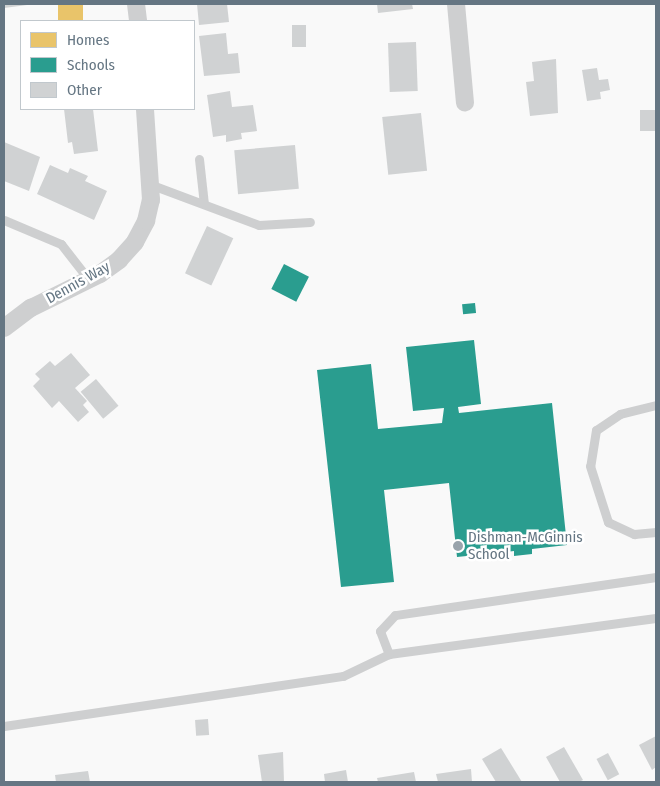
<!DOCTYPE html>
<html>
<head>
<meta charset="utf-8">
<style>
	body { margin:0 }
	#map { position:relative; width:660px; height:786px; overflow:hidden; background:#f9f9f9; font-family:"Fira Sans Condensed",sans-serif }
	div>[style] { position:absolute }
	.homes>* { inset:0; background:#e9c46a; transform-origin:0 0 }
	.schools>* { inset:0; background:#2a9d8f; transform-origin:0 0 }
	.building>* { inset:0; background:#d0d2d3; transform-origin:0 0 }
	.lane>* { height:9px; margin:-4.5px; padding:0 4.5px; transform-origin:4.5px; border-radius:4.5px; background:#cecfd0 }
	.street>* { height:18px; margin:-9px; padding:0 9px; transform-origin:9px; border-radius:9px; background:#cecfd0 }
	.dots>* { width:14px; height:14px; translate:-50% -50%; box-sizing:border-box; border:2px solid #fff; border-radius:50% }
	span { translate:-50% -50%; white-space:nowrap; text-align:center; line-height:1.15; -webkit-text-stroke:5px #fff; paint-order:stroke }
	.street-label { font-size:15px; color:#657683 }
	.poi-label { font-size:15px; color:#657683 }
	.left { translate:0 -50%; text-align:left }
	.frame { position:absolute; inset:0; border:5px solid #657683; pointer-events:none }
	.legend { position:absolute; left:20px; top:20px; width:175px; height:90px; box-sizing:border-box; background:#fff; border:1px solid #c1c8cd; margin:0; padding:6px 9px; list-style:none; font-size:15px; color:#657683 }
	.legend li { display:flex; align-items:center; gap:10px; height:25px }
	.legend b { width:25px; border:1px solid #c1c8cd }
</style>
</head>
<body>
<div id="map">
	<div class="homes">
		<i style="left:58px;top:4px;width:25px;height:17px"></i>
	</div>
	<div class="schools">
		<i style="left:284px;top:264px;width:28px;height:28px;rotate:27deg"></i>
		<i style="left:475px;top:303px;width:10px;height:13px;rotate:84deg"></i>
		<i style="clip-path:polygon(474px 340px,481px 404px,458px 407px,459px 413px,552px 403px,567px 545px,532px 549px,532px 554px,514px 556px,514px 551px,457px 557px,449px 483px,384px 490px,394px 582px,341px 587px,317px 370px,371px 364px,378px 429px,442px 423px,444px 408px,413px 411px,406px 347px)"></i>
	</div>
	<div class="building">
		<i style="clip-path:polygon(4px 4px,27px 4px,27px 5px,4px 8px)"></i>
		<i style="clip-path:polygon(197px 4px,227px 4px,229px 22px,199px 25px)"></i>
		<i style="clip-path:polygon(377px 4px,412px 4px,413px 9px,378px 13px)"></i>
		<i style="left:292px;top:25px;width:14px;height:22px"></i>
		<i style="clip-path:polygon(226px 33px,228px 54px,238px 53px,240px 73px,204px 76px,199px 36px)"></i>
		<i style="left:416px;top:42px;width:49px;height:28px;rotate:88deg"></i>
		<i style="clip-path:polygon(556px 59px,558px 113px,530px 116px,526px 82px,534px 81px,532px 62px)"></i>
		<i style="clip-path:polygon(597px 68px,599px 80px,608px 79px,610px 90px,600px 92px,601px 99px,587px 101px,582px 70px)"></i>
		<i style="clip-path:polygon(230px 91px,232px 107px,253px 105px,257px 131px,241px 133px,242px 139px,226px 142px,226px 135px,213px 137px,207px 95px)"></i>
		<i style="clip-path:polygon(64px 109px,93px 109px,98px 151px,74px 154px,72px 142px,68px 143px)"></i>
		<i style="left:640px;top:110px;width:16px;height:21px"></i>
		<i style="left:421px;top:113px;width:58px;height:39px;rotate:84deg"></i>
		<i style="clip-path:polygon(4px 142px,40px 157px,29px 191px,4px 181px)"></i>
		<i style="left:295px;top:145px;width:44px;height:61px;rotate:85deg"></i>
		<i style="clip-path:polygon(50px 165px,68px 173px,70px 168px,88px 176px,85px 181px,107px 191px,94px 220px,37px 194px)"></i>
		<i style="left:207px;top:226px;width:29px;height:52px;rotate:25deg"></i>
		<i style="clip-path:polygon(71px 353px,90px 375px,75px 388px,87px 401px,83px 405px,89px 412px,78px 422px,59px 401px,52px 408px,33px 386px,40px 379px,35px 374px,50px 361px,55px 366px)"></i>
		<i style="left:96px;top:379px;width:35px;height:20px;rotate:50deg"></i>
		<i style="left:208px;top:719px;width:16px;height:13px;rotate:86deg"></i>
		<i style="clip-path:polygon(656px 736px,656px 767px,652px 770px,639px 745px)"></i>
		<i style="clip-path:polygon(564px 747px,583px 780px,579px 782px,560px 782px,546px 757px)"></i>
		<i style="clip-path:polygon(501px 748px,522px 782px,496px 782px,482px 759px)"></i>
		<i style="clip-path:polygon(283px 752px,284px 782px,262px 782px,258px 755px)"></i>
		<i style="left:608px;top:753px;width:24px;height:13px;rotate:62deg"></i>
		<i style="clip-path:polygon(471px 769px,472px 782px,438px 782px,436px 774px)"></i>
		<i style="clip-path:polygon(346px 770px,348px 782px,325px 782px,324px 774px)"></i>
		<i style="clip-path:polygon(88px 771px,90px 782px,56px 782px,55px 775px)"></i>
		<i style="clip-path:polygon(414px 772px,416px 782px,378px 782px,377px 778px)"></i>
	</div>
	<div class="lane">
		<i style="left:199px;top:159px;width:45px;rotate:83.7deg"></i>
		<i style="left:152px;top:185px;width:114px;rotate:20.5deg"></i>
		<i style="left:259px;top:225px;width:51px;rotate:-3.4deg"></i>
		<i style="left:4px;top:220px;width:62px;rotate:22.8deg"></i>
		<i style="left:61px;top:244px;width:46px;rotate:52.1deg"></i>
		<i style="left:656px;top:405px;width:37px;rotate:166deg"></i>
		<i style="left:620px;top:414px;width:29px;rotate:146deg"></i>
		<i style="left:596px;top:430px;width:36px;rotate:99deg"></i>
		<i style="left:590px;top:466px;width:59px;rotate:72.2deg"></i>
		<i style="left:608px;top:522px;width:29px;rotate:25deg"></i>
		<i style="left:634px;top:534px;width:22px;rotate:-5deg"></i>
		<i style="left:656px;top:577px;width:264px;rotate:171.7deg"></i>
		<i style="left:395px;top:615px;width:22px;rotate:133deg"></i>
		<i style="left:380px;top:631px;width:25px;rotate:69deg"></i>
		<i style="left:389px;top:654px;width:269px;rotate:-7.7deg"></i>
		<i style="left:4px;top:726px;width:343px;rotate:-8.4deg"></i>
		<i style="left:343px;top:676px;width:51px;rotate:-25.6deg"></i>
	</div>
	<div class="street">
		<i style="left:136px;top:4px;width:17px;rotate:83deg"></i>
		<i style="left:456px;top:4px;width:99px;rotate:84.8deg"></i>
		<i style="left:4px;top:328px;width:34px;rotate:-37deg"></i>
		<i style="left:31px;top:308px;width:77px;rotate:-26.2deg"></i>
		<i style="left:100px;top:274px;width:24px;rotate:-36deg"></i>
		<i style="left:119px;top:260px;width:24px;rotate:-48deg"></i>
		<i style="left:135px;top:242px;width:24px;rotate:-62deg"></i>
		<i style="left:146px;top:221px;width:22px;rotate:-77deg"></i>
		<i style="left:151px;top:200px;width:91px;rotate:-93.8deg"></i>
	</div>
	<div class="dots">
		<i style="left:458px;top:546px;background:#99a4ac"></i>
	</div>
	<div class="street-label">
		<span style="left:78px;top:283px;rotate:-29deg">Dennis Way</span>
	</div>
	<div class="poi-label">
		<span class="left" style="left:468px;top:546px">Dishman-McGinnis<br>School</span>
	</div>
	<div class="frame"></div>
	<ul class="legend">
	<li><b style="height:14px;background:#e9c46a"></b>Homes</li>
	<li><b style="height:14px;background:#2a9d8f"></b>Schools</li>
	<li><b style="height:14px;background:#d0d2d3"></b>Other</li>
	</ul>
</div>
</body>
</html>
